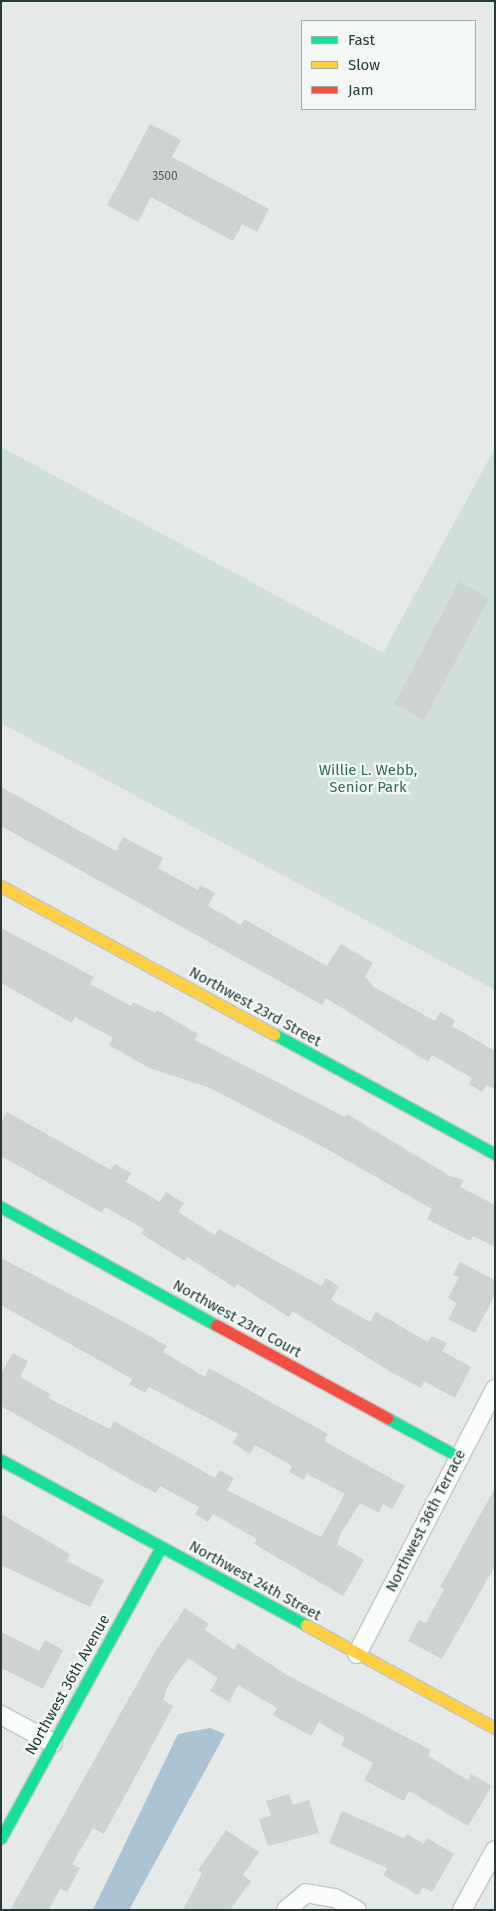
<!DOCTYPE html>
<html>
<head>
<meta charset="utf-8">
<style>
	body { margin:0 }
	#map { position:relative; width:496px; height:1911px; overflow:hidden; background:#e5e9e8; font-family:"Fira Sans",sans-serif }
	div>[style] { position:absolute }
	.green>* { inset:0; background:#d0e0d9 }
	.water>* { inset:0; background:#abc3d2 }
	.building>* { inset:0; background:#ced2d1; transform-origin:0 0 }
	.roads { filter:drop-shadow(1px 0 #c2c6c5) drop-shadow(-1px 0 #c2c6c5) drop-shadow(0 1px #c2c6c5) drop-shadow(0 -1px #c2c6c5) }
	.street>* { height:18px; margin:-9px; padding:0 9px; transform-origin:9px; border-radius:9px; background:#fbfcfc }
	.fast>* { height:11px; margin:-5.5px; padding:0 5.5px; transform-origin:5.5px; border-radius:5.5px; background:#16e098 }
	.slow>* { height:11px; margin:-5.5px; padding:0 5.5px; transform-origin:5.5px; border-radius:5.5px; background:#ffcf43 }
	.jam>* { height:11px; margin:-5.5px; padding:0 5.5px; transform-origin:5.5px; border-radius:5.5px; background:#f24e42 }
	span { translate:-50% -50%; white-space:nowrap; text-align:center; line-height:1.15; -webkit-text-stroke:4.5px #f3f8f7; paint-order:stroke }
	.number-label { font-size:12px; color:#506160 }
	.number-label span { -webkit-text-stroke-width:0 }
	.park-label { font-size:15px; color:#346c57 }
	.street-label { font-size:15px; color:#253a39 }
	.frame { position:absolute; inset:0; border:2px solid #253a39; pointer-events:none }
	.legend { position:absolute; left:301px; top:20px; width:175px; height:90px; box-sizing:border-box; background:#f3f8f7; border:1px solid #a1acab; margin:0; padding:6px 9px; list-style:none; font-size:15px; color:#253a39 }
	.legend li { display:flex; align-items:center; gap:10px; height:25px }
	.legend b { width:25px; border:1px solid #a1acab }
</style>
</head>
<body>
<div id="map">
	<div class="green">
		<i style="clip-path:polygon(1px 447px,383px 653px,495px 448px,495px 990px,1px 723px)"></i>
	</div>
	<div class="water">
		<i style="clip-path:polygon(210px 1728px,225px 1734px,129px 1910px,93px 1910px,178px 1734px)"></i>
	</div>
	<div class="building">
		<i style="clip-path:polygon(150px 124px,181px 140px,172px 157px,269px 209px,257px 232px,242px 224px,233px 241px,151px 197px,138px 222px,107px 205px)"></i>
		<i style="left:459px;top:582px;width:34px;height:138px;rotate:28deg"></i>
		<i style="clip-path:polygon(1px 787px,116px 851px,123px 837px,163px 858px,158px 868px,198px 890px,200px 885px,215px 893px,208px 906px,241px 925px,244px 919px,327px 966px,341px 944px,373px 963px,365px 977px,374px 987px,435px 1021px,440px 1012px,455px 1020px,452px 1026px,495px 1051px,495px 1089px,486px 1085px,482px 1092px,469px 1084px,472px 1078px,432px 1055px,428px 1062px,326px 998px,322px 1005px,1px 826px)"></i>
		<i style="clip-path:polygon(1px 928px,94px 977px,90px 984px,131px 1006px,133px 1002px,155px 1013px,157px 1010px,198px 1034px,195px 1040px,345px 1117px,347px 1114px,450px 1176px,464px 1180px,460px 1187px,495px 1205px,495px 1247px,473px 1236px,470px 1241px,427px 1219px,432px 1209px,327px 1149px,210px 1088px,149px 1068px,109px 1045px,113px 1038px,75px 1017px,72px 1023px,1px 983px)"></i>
		<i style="clip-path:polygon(7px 1112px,111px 1170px,115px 1164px,131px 1173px,126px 1182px,160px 1202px,166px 1192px,184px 1203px,178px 1212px,215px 1235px,219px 1229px,321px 1286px,326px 1278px,339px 1286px,331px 1300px,370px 1322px,376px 1312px,428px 1342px,432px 1336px,447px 1343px,442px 1351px,471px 1367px,455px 1398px,424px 1381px,421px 1388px,396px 1375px,292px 1311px,289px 1317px,237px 1284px,235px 1288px,187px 1257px,185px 1261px,141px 1234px,144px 1229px,105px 1207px,102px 1213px,1px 1156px,1px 1122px)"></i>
		<i style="clip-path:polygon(1px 1258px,137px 1329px,167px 1346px,163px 1352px,205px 1377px,209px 1368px,328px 1434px,324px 1441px,405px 1486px,392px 1509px,383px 1504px,379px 1513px,360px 1503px,341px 1533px,337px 1544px,364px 1560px,343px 1596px,254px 1544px,257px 1539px,213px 1514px,208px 1522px,195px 1514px,199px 1507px,160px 1486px,156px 1493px,133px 1481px,1px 1406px,1px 1373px,13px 1353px,28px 1361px,20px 1377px,50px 1394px,48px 1398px,110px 1429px,114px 1421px,215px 1478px,220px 1470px,234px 1478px,227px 1490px,321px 1537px,345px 1494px,307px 1474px,304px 1480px,289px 1472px,292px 1466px,255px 1445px,250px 1454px,233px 1443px,238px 1434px,149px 1387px,145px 1393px,129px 1384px,132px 1379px,1px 1305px)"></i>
		<i style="clip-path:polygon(460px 1262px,495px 1280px,495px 1295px,475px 1333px,448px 1319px,457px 1303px,448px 1298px,459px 1277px,453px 1275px)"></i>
		<i style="clip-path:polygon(495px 1488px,495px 1566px,442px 1659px,408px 1641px,419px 1620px,426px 1623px,444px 1589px,440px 1587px)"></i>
		<i style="clip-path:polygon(1px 1514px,70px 1554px,67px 1561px,104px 1580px,90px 1607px,1px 1565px)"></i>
		<i style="clip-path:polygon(185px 1608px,209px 1624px,205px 1630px,234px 1650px,238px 1643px,287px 1675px,431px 1750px,428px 1756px,468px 1780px,471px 1774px,492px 1786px,468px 1826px,409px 1791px,404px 1801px,364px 1780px,373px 1763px,341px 1745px,345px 1738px,319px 1722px,311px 1736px,273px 1715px,277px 1708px,238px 1685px,229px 1702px,210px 1691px,218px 1678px,188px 1658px,169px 1684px,163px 1700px,173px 1706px,152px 1746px,104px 1834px,93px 1828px,72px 1864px,80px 1868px,67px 1892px,60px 1889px,49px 1910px,10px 1910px,155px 1652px)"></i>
		<i style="clip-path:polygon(1px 1632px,39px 1651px,45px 1640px,63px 1650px,43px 1689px,1px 1668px)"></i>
		<i style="clip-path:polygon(289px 1794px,293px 1805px,309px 1800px,319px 1833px,268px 1846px,259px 1819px,271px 1815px,266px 1801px)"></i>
		<i style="clip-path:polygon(342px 1811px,404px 1838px,407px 1834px,424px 1844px,427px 1838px,454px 1854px,432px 1892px,423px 1887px,418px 1895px,383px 1875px,387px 1868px,329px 1843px)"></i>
		<i style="clip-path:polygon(226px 1830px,259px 1852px,243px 1875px,251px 1881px,230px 1910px,183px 1910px,202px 1873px,198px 1870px)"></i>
	</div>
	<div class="roads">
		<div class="street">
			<i style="left:357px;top:1654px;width:299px;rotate:-62.5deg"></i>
			<i style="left:1px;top:1715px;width:59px;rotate:28.3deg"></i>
			<i style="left:286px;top:1910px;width:26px;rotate:-40deg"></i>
			<i style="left:306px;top:1893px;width:29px;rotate:10deg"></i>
			<i style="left:335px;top:1898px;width:25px;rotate:29deg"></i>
			<i style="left:462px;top:1910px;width:68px;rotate:-61.2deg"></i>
		</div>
		<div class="fast">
			<i style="left:274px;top:1034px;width:251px;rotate:28.5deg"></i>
			<i style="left:1px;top:1207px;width:245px;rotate:28.8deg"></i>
			<i style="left:387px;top:1418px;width:82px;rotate:28.4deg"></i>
			<i style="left:1px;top:1460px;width:347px;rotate:28.4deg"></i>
			<i style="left:1px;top:1838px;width:332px;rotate:-61.2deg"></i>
		</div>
		<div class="slow">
			<i style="left:1px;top:886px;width:311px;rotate:28.5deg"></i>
			<i style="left:306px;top:1625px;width:215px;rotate:28.6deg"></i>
		</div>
		<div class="jam">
			<i style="left:216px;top:1325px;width:195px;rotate:28.5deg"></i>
		</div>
	</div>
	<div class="number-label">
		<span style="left:165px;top:177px">3500</span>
	</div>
	<div class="park-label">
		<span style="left:368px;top:779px">Willie L. Webb,<br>Senior Park</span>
	</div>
	<div class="street-label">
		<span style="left:255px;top:1007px;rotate:29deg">Northwest 23rd Street</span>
		<span style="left:237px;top:1319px;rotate:29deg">Northwest 23rd Court</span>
		<span style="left:426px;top:1521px;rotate:-63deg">Northwest 36th Terrace</span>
		<span style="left:255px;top:1581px;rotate:29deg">Northwest 24th Street</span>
		<span style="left:68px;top:1685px;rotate:-61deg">Northwest 36th Avenue</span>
	</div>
	<div class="frame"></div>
	<ul class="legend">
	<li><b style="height:6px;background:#16e098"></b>Fast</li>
	<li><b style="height:6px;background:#ffcf43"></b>Slow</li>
	<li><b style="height:6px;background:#f24e42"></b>Jam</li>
	</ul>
</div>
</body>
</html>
